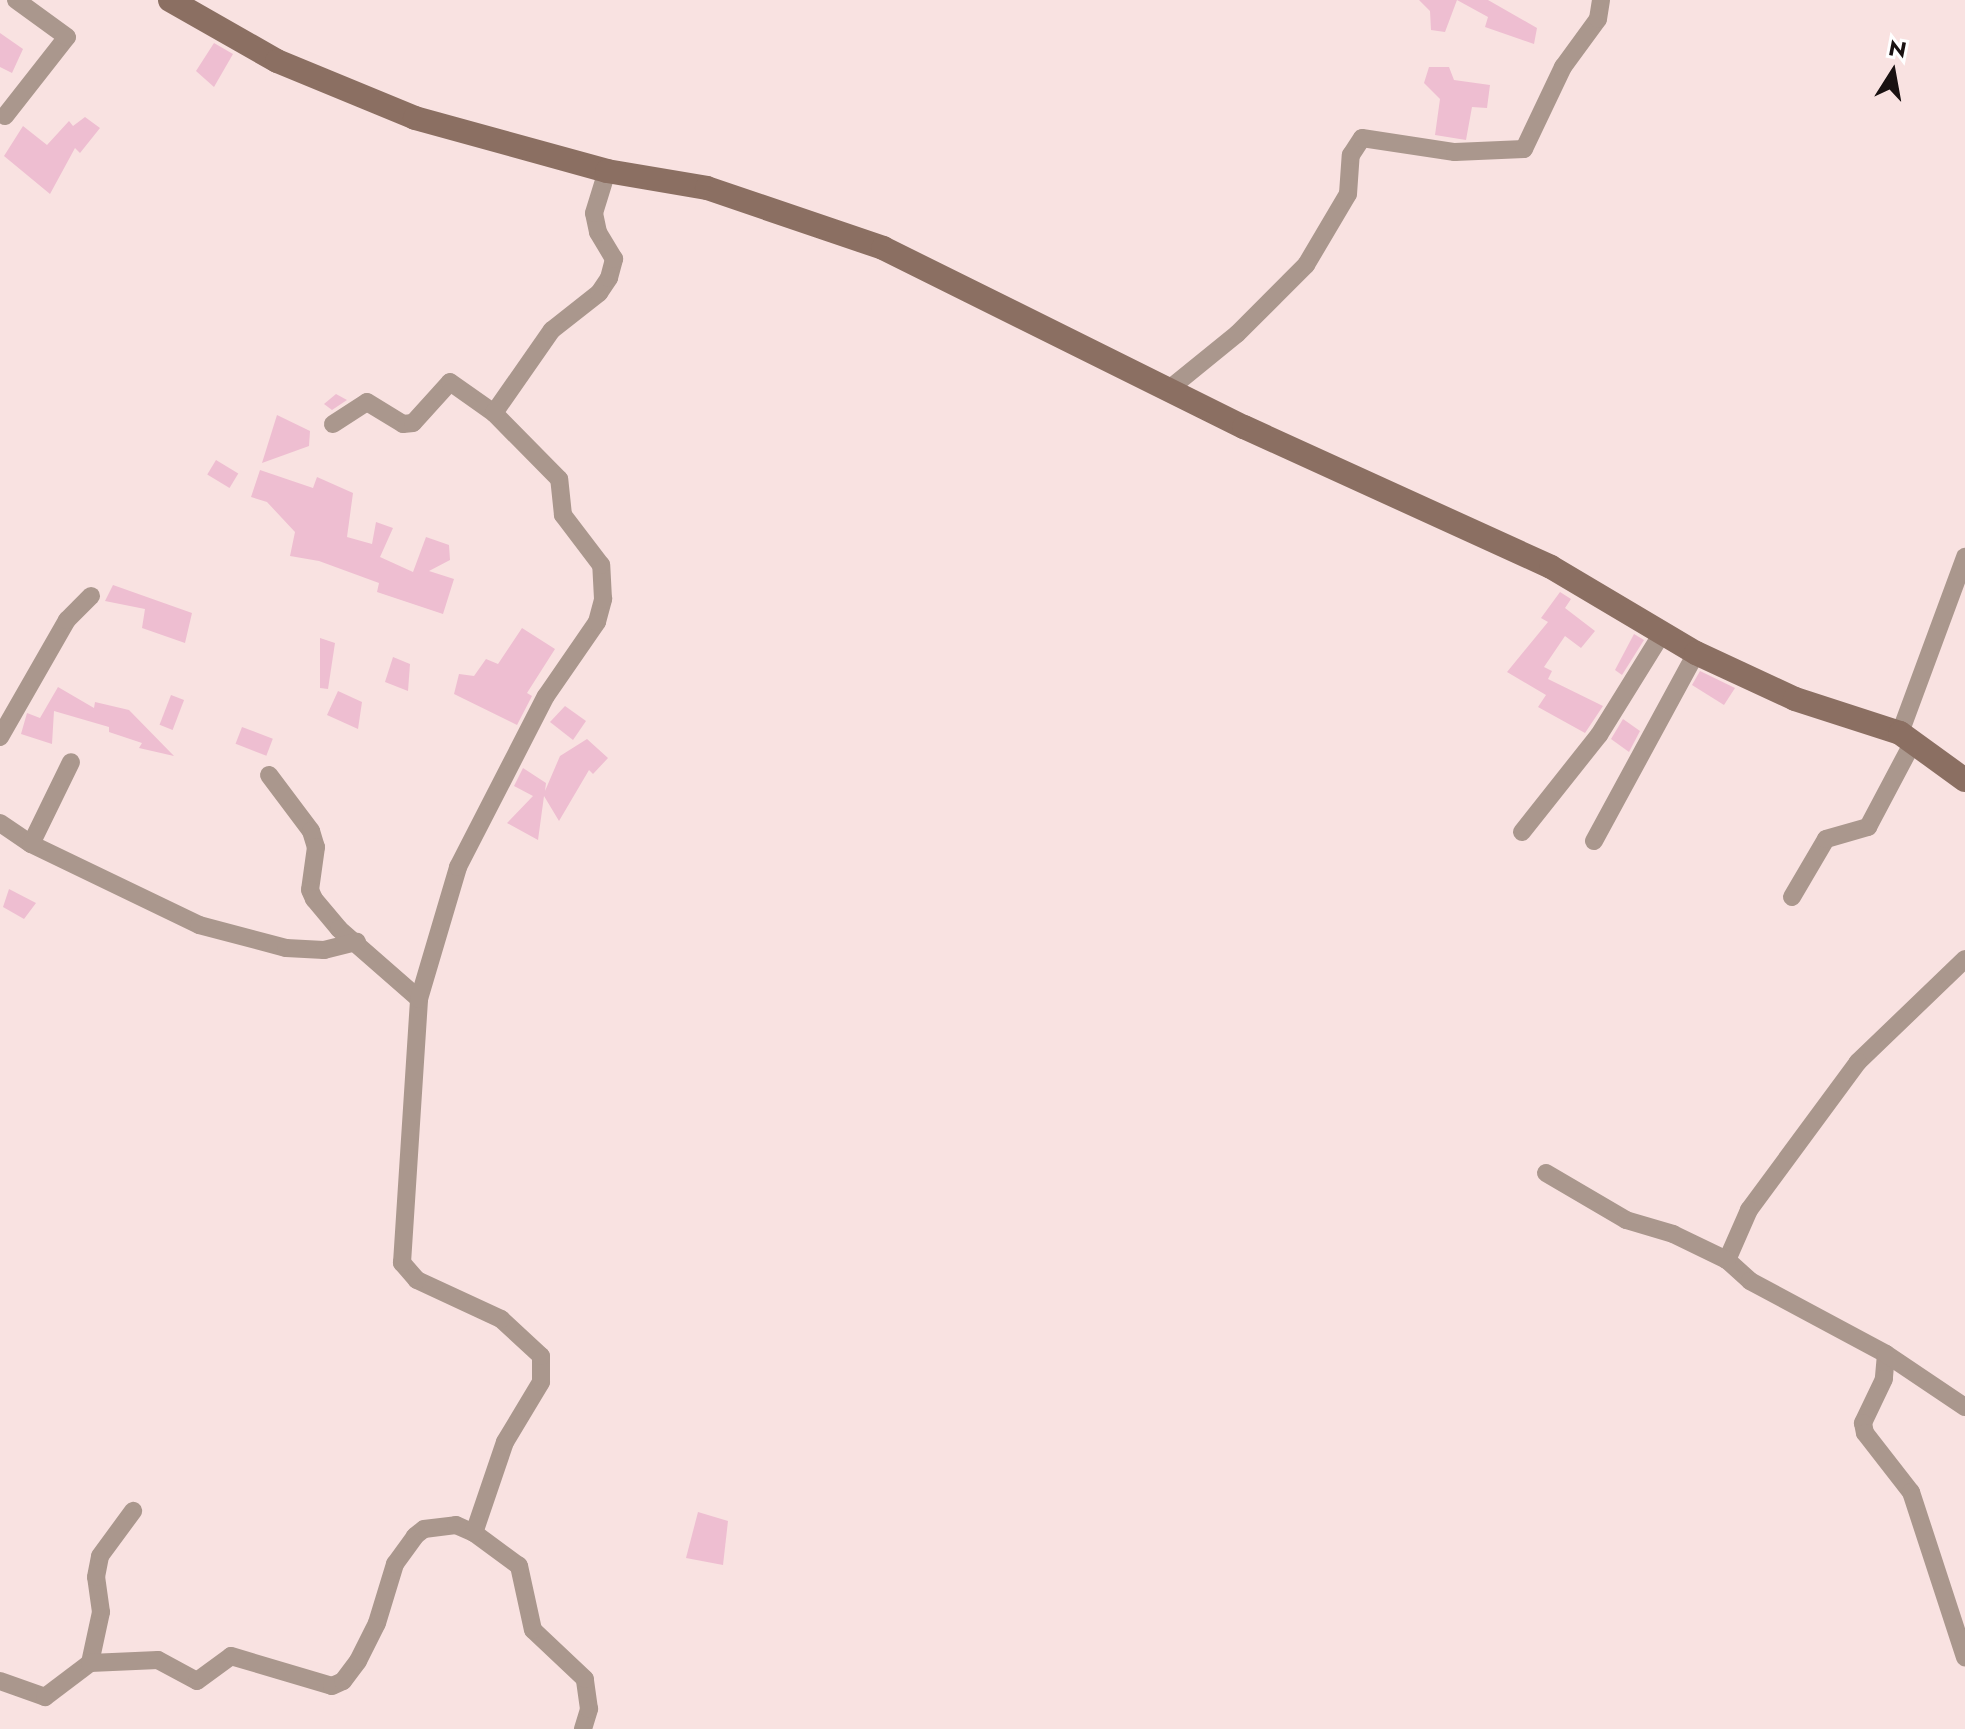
<!DOCTYPE html>
<html>
<head>
<meta charset="utf-8">
<style>
	body { margin:0 }
	#map { position:relative; width:1965px; height:1729px; overflow:hidden; background:#f9e2e1; font-family:Jost,sans-serif }
	div>[style] { position:absolute }
	.building>* { inset:0; background:#eebed1; transform-origin:0 0 }
	.street>* { height:18px; margin:-9px; padding:0 9px; transform-origin:9px; border-radius:9px; background:#aa978d }
	.secondary>* { height:24px; margin:-12px; padding:0 12px; transform-origin:12px; border-radius:12px; background:#8b6f62 }
	span { translate:-50% -50%; white-space:nowrap; text-align:center; line-height:1.15; -webkit-text-stroke:6px #fff; paint-order:stroke }
	.north { position:absolute; left:1853px; top:32px; width:80px; height:80px; -webkit-text-stroke:6px #fff; paint-order:stroke; rotate:11deg; font-size:22px; font-weight:700; line-height:32px; text-align:center; color:#191111 }
	.north::after { content:''; display:block; margin:auto; width:28px; height:36px; background:#191111; clip-path:polygon(50% 0,100% 100%,50% 72%,0 100%) }
</style>
</head>
<body>
<div id="map">
	<div class="building">
		<i style="clip-path:polygon(1419px 0,1488px 0,1537px 28px,1534px 44px,1485px 27px,1488px 17px,1457px 0,1445px 32px,1431px 30px,1430px 11px)"></i>
		<i style="clip-path:polygon(0 33px,23px 49px,12px 73px,0 67px)"></i>
		<i style="clip-path:polygon(214px 43px,233px 54px,214px 87px,196px 71px)"></i>
		<i style="clip-path:polygon(1429px 67px,1449px 67px,1454px 80px,1490px 85px,1487px 108px,1472px 107px,1466px 140px,1435px 135px,1440px 99px,1424px 83px)"></i>
		<i style="clip-path:polygon(85px 117px,100px 128px,80px 153px,75px 148px,50px 194px,4px 156px,23px 126px,47px 145px,69px 121px,73px 126px)"></i>
		<i style="clip-path:polygon(336px 394px,347px 400px,332px 410px,324px 404px)"></i>
		<i style="clip-path:polygon(277px 415px,310px 431px,309px 446px,262px 463px)"></i>
		<i style="left:216px;top:460px;width:26px;height:17px;rotate:31deg"></i>
		<i style="clip-path:polygon(260px 470px,313px 488px,317px 477px,353px 493px,347px 537px,372px 544px,376px 522px,393px 528px,380px 557px,413px 572px,426px 537px,449px 545px,450px 560px,429px 571px,454px 579px,443px 614px,377px 592px,379px 583px,319px 561px,290px 556px,295px 532px,267px 502px,251px 497px)"></i>
		<i style="clip-path:polygon(113px 585px,192px 613px,185px 643px,142px 628px,145px 609px,105px 601px)"></i>
		<i style="clip-path:polygon(1560px 592px,1571px 599px,1565px 608px,1595px 631px,1581px 648px,1565px 636px,1544px 667px,1552px 671px,1548px 679px,1603px 706px,1585px 733px,1538px 707px,1546px 695px,1507px 672px,1548px 622px,1541px 618px)"></i>
		<i style="clip-path:polygon(522px 628px,555px 649px,527px 693px,532px 696px,517px 725px,454px 694px,459px 674px,474px 676px,486px 659px,498px 664px)"></i>
		<i style="clip-path:polygon(1634px 634px,1644px 640px,1622px 675px,1615px 670px)"></i>
		<i style="clip-path:polygon(320px 638px,335px 643px,328px 689px,320px 688px)"></i>
		<i style="clip-path:polygon(393px 657px,410px 664px,408px 691px,385px 682px)"></i>
		<i style="clip-path:polygon(1700px 671px,1735px 688px,1724px 705px,1692px 685px)"></i>
		<i style="clip-path:polygon(58px 687px,94px 708px,95px 702px,129px 710px,174px 756px,139px 748px,142px 743px,109px 732px,109px 727px,54px 711px,52px 744px,21px 734px,27px 713px,40px 718px)"></i>
		<i style="clip-path:polygon(338px 691px,362px 702px,358px 729px,327px 715px)"></i>
		<i style="left:171px;top:695px;width:14px;height:32px;rotate:21deg"></i>
		<i style="clip-path:polygon(565px 706px,586px 721px,573px 740px,550px 722px)"></i>
		<i style="clip-path:polygon(1623px 719px,1640px 731px,1629px 752px,1611px 739px)"></i>
		<i style="left:242px;top:727px;width:33px;height:18px;rotate:21deg"></i>
		<i style="clip-path:polygon(587px 739px,608px 758px,593px 774px,589px 770px,559px 821px,544px 796px,538px 840px,507px 823px,533px 796px,514px 786px,523px 768px,546px 783px,545px 791px,560px 756px)"></i>
		<i style="clip-path:polygon(9px 889px,36px 903px,24px 919px,3px 907px)"></i>
		<i style="clip-path:polygon(698px 1512px,728px 1521px,723px 1565px,686px 1558px)"></i>
	</div>
	<div class="street">
		<i style="left:5px;top:116px;width:100px;rotate:-51.9deg"></i>
		<i style="left:67px;top:37px;width:63px;rotate:-144deg"></i>
		<i style="left:1168px;top:390px;width:89px;rotate:-39.1deg"></i>
		<i style="left:1237px;top:334px;width:98px;rotate:-45deg"></i>
		<i style="left:1306px;top:265px;width:82px;rotate:-59.4deg"></i>
		<i style="left:1348px;top:194px;width:39px;rotate:-86deg"></i>
		<i style="left:1351px;top:155px;width:20px;rotate:-57deg"></i>
		<i style="left:1362px;top:138px;width:94px;rotate:8.6deg"></i>
		<i style="left:1455px;top:152px;width:69px;rotate:-2.5deg"></i>
		<i style="left:1524px;top:149px;width:91px;rotate:-64.6deg"></i>
		<i style="left:1563px;top:67px;width:59px;rotate:-53.9deg"></i>
		<i style="left:1598px;top:19px;width:19px;rotate:-81deg"></i>
		<i style="left:333px;top:424px;width:40px;rotate:-32.9deg"></i>
		<i style="left:367px;top:402px;width:42px;rotate:31.4deg"></i>
		<i style="left:403px;top:424px;width:10px;rotate:-6deg"></i>
		<i style="left:413px;top:423px;width:55px;rotate:-47.9deg"></i>
		<i style="left:450px;top:382px;width:54px;rotate:35.2deg"></i>
		<i style="left:1900px;top:733px;width:188px;rotate:-69.7deg"></i>
		<i style="left:0;top:737px;width:135px;rotate:-60.2deg"></i>
		<i style="left:67px;top:620px;width:34px;rotate:-45deg"></i>
		<i style="left:269px;top:775px;width:70px;rotate:53.1deg"></i>
		<i style="left:311px;top:831px;width:17px;rotate:73deg"></i>
		<i style="left:316px;top:847px;width:43px;rotate:97.9deg"></i>
		<i style="left:310px;top:890px;width:10px;rotate:66deg"></i>
		<i style="left:314px;top:899px;width:39px;rotate:50deg"></i>
		<i style="left:339px;top:929px;width:106px;rotate:41.2deg"></i>
		<i style="left:0;top:823px;width:37px;rotate:34deg"></i>
		<i style="left:31px;top:844px;width:187px;rotate:25.7deg"></i>
		<i style="left:199px;top:925px;width:90px;rotate:14.8deg"></i>
		<i style="left:286px;top:948px;width:38px;rotate:3deg"></i>
		<i style="left:324px;top:950px;width:34px;rotate:-14deg"></i>
		<i style="left:1522px;top:832px;width:124px;rotate:-51.6deg"></i>
		<i style="left:1599px;top:735px;width:118px;rotate:-58.2deg"></i>
		<i style="left:1594px;top:841px;width:214px;rotate:-61.5deg"></i>
		<i style="left:31px;top:844px;width:91px;rotate:-64deg"></i>
		<i style="left:1792px;top:897px;width:67px;rotate:-59.6deg"></i>
		<i style="left:1826px;top:839px;width:44px;rotate:-15.9deg"></i>
		<i style="left:1868px;top:827px;width:96px;rotate:-62.1deg"></i>
		<i style="left:1965px;top:959px;width:149px;rotate:136.1deg"></i>
		<i style="left:1858px;top:1062px;width:184px;rotate:126.4deg"></i>
		<i style="left:1749px;top:1210px;width:55px;rotate:113.7deg"></i>
		<i style="left:1727px;top:1260px;width:31px;rotate:42deg"></i>
		<i style="left:1750px;top:1281px;width:154px;rotate:28.2deg"></i>
		<i style="left:1886px;top:1354px;width:25px;rotate:95deg"></i>
		<i style="left:1884px;top:1379px;width:49px;rotate:115.5deg"></i>
		<i style="left:1863px;top:1423px;width:10px;rotate:79deg"></i>
		<i style="left:1865px;top:1433px;width:75px;rotate:52.1deg"></i>
		<i style="left:1911px;top:1492px;width:174px;rotate:71.9deg"></i>
		<i style="left:1546px;top:1173px;width:93px;rotate:30.4deg"></i>
		<i style="left:1626px;top:1220px;width:49px;rotate:16.6deg"></i>
		<i style="left:1673px;top:1234px;width:60px;rotate:25.7deg"></i>
		<i style="left:1886px;top:1354px;width:95px;rotate:33.9deg"></i>
		<i style="left:90px;top:1663px;width:52px;rotate:-77.8deg"></i>
		<i style="left:101px;top:1612px;width:35px;rotate:-98deg"></i>
		<i style="left:96px;top:1577px;width:21px;rotate:-79deg"></i>
		<i style="left:100px;top:1556px;width:56px;rotate:-53.7deg"></i>
		<i style="left:0;top:1681px;width:48px;rotate:19.6deg"></i>
		<i style="left:45px;top:1697px;width:56px;rotate:-37.1deg"></i>
		<i style="left:90px;top:1663px;width:68px;rotate:-2.5deg"></i>
		<i style="left:158px;top:1660px;width:44px;rotate:28.3deg"></i>
		<i style="left:197px;top:1681px;width:42px;rotate:-36.3deg"></i>
		<i style="left:231px;top:1656px;width:105px;rotate:16.5deg"></i>
		<i style="left:332px;top:1686px;width:12px;rotate:-24deg"></i>
		<i style="left:343px;top:1681px;width:25px;rotate:-53deg"></i>
		<i style="left:358px;top:1661px;width:42px;rotate:-63.4deg"></i>
		<i style="left:377px;top:1623px;width:62px;rotate:-73deg"></i>
		<i style="left:395px;top:1564px;width:34px;rotate:-54deg"></i>
		<i style="left:415px;top:1536px;width:11px;rotate:-38deg"></i>
		<i style="left:424px;top:1529px;width:32px;rotate:-7deg"></i>
		<i style="left:456px;top:1525px;width:20px;rotate:24deg"></i>
		<i style="left:583px;top:1729px;width:21px;rotate:-73deg"></i>
		<i style="left:589px;top:1709px;width:30px;rotate:-98deg"></i>
		<i style="left:585px;top:1679px;width:71px;rotate:-136.7deg"></i>
		<i style="left:533px;top:1630px;width:66px;rotate:-102.3deg"></i>
		<i style="left:519px;top:1566px;width:56px;rotate:-143.7deg"></i>
		<i style="left:474px;top:1533px;width:96px;rotate:-71.2deg"></i>
		<i style="left:505px;top:1442px;width:70px;rotate:-59deg"></i>
		<i style="left:541px;top:1382px;width:26px;rotate:-90deg"></i>
		<i style="left:541px;top:1356px;width:54px;rotate:-137.2deg"></i>
		<i style="left:501px;top:1319px;width:93px;rotate:-155.1deg"></i>
		<i style="left:417px;top:1280px;width:23px;rotate:-131deg"></i>
		<i style="left:402px;top:1263px;width:265px;rotate:-86.3deg"></i>
		<i style="left:419px;top:999px;width:138px;rotate:-73.5deg"></i>
		<i style="left:458px;top:867px;width:192px;rotate:-62.8deg"></i>
		<i style="left:546px;top:696px;width:90px;rotate:-55.4deg"></i>
		<i style="left:597px;top:622px;width:24px;rotate:-75deg"></i>
		<i style="left:603px;top:599px;width:34px;rotate:-93deg"></i>
		<i style="left:601px;top:565px;width:63px;rotate:-127.2deg"></i>
		<i style="left:563px;top:515px;width:36px;rotate:-96deg"></i>
		<i style="left:559px;top:479px;width:93px;rotate:-134.6deg"></i>
		<i style="left:494px;top:413px;width:101px;rotate:-55.1deg"></i>
		<i style="left:552px;top:330px;width:60px;rotate:-38.2deg"></i>
		<i style="left:599px;top:293px;width:18px;rotate:-56deg"></i>
		<i style="left:609px;top:278px;width:20px;rotate:-75deg"></i>
		<i style="left:614px;top:259px;width:31px;rotate:-121deg"></i>
		<i style="left:598px;top:232px;width:19px;rotate:-102deg"></i>
		<i style="left:594px;top:213px;width:44px;rotate:-72.8deg"></i>
	</div>
	<div class="secondary">
		<i style="left:170px;top:0;width:123px;rotate:29.7deg"></i>
		<i style="left:277px;top:61px;width:149px;rotate:22.4deg"></i>
		<i style="left:415px;top:118px;width:199px;rotate:15.4deg"></i>
		<i style="left:607px;top:171px;width:101px;rotate:9.6deg"></i>
		<i style="left:707px;top:188px;width:186px;rotate:18.8deg"></i>
		<i style="left:883px;top:248px;width:403px;rotate:26.4deg"></i>
		<i style="left:1244px;top:427px;width:337px;rotate:24.5deg"></i>
		<i style="left:1551px;top:567px;width:169px;rotate:30.7deg"></i>
		<i style="left:1696px;top:653px;width:109px;rotate:24.9deg"></i>
		<i style="left:1795px;top:699px;width:110px;rotate:17.9deg"></i>
		<i style="left:1900px;top:733px;width:80px;rotate:35.9deg"></i>
	</div>
	<div class="north">N</div>
</div>
</body>
</html>
